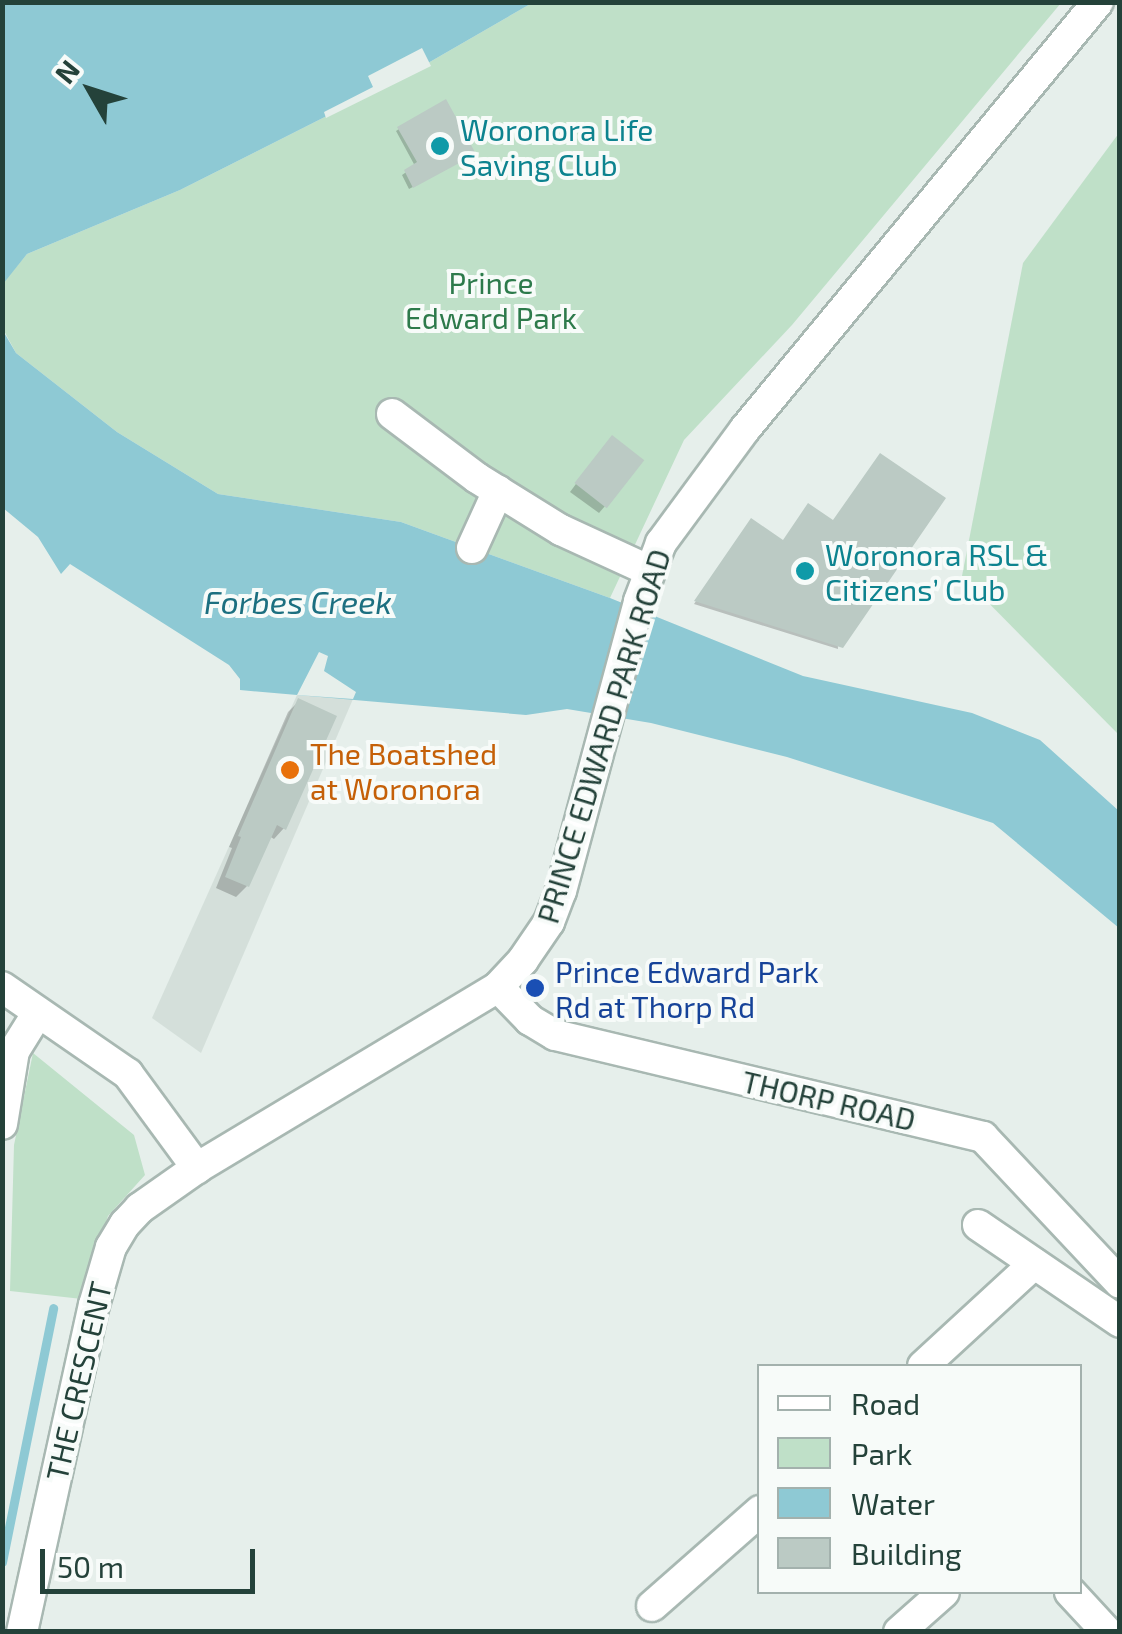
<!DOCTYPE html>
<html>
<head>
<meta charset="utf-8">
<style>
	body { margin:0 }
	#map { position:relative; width:1122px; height:1634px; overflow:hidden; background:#e6efeb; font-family:"Exo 2",sans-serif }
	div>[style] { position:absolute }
	.built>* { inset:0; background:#d4dfda }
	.green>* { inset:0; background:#bfe0c8 }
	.water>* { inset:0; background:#8ec9d4 }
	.pier>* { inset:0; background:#e6efeb }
	.shadow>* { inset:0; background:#0003 }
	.stream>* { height:9px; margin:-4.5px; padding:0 4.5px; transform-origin:4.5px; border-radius:4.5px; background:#8ec9d4 }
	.building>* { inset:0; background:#bbcac4; transform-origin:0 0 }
	.roads { filter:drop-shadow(2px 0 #a8b8b2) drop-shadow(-2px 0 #a8b8b2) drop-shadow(0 2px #a8b8b2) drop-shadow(0 -2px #a8b8b2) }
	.minor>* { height:30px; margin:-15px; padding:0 15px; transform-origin:15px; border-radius:15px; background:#fff }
	.dots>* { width:28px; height:28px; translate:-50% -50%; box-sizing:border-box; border:5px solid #f7fbf9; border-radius:50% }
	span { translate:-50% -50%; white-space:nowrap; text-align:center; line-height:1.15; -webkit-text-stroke:8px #f7fbf9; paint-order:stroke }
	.culture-label { font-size:30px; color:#0d838f }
	.left { translate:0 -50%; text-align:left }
	.park-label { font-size:30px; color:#2d7a4b }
	.street-label { font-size:30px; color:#24423a }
	.food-label { font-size:30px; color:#c56008 }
	.transit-label { font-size:30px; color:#164399 }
	.water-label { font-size:32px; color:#1c6f80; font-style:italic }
	.frame { position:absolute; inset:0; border:5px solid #24423a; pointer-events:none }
	.legend { position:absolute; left:757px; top:1364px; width:325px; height:230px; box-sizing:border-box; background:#f7fbf9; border:2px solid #a3b1ad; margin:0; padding:12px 18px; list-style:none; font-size:30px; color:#24423a }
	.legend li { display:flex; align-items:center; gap:20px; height:50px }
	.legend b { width:50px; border:2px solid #a3b1ad }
	.north { position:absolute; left:40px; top:40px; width:100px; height:100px; -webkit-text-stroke:8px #f7fbf9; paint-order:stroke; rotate:309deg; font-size:28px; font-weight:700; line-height:40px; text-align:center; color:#24423a }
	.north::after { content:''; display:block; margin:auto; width:35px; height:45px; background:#24423a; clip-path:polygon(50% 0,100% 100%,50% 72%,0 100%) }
	.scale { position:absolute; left:40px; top:1549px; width:215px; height:45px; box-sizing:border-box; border:5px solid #24423a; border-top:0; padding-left:12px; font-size:30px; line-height:35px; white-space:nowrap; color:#24423a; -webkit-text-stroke:8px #f7fbf9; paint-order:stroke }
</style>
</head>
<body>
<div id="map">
	<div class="built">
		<i style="clip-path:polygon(297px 695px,353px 699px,201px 1053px,152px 1018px)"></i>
	</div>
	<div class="green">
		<i style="clip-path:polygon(532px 3px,1061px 3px,792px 325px,684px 440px,610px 598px,401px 522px,218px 494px,117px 432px,16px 353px,3px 329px,2px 284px,27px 254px,180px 190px,402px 78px)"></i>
		<i style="clip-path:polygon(1119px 133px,1119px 735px,962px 576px,1023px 263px)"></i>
		<i style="clip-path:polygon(33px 1053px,134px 1135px,145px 1175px,108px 1216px,82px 1299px,10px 1291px,14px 1145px)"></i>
	</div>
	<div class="water">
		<i style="clip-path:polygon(3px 3px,532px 3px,402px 78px,180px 190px,27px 254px,3px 284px)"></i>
		<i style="clip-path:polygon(2px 329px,16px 353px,117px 432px,218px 494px,401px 522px,610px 598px,803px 676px,972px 713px,1040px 740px,1119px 811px,1119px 928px,993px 823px,787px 757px,651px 723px,567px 709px,526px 715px,240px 690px,240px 679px,229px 665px,70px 564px,61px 574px,38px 537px,3px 508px)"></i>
	</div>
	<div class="pier">
		<i style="clip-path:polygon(422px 48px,431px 66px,326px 118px,324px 112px,373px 87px,368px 76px)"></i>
		<i style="clip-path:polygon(319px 652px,328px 656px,324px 671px,356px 692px,353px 699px,297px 695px)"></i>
	</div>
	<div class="shadow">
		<i style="clip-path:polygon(399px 129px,471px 156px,409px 189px,402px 175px,415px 166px,396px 131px)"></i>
		<i style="clip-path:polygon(605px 445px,605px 506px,599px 513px,570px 492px)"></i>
		<i style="clip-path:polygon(833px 523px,838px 649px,694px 604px,749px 524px,782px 543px)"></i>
		<i style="clip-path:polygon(299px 701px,284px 828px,274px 839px,269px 836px,247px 886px,236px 897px,216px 888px,232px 848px,229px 847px,288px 712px)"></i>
	</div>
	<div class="stream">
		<i style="left:2px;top:1562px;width:259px;rotate:-78.6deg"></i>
	</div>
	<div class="building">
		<i style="clip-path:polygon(446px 99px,476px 154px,413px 188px,404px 170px,417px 162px,397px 127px)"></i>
		<i style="left:612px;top:435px;width:41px;height:61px;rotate:38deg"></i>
		<i style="clip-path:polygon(880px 453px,946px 498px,843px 648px,694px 601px,751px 518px,783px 540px,808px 503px,833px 520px)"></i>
		<i style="clip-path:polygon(298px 698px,337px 716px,286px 830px,277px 825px,249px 887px,225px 877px,241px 837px,238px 836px)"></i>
	</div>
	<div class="roads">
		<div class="minor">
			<i style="left:392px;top:414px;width:106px;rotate:37deg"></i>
			<i style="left:477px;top:478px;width:99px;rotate:31.8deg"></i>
			<i style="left:561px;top:530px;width:96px;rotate:24.7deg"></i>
			<i style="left:472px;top:548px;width:63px;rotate:-65.5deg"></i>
			<i style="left:2px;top:987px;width:153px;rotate:34.6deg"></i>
			<i style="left:128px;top:1074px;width:117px;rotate:53.7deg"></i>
			<i style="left:498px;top:987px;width:46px;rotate:45.9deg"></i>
			<i style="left:530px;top:1020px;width:29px;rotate:31deg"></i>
			<i style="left:555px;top:1035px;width:440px;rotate:13.4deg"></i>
			<i style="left:983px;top:1137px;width:200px;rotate:46.8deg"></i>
			<i style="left:2px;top:1124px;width:74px;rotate:-80.7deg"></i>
			<i style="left:14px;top:1051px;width:44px;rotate:-58.1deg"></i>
			<i style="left:978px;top:1225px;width:172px;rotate:34.3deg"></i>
			<i style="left:923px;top:1366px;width:151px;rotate:-42.6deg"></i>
			<i style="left:1070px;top:1592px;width:54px;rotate:47.2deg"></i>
			<i style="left:652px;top:1606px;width:144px;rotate:-41.3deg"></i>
			<i style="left:22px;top:1632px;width:335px;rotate:-77.6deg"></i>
			<i style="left:94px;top:1305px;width:60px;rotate:-73.7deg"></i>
			<i style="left:111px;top:1247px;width:27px;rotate:-59deg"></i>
			<i style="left:125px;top:1224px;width:22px;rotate:-47deg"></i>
			<i style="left:140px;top:1208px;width:70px;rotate:-35.1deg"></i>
			<i style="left:197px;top:1168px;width:351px;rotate:-31deg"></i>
			<i style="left:498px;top:987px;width:37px;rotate:-47deg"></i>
			<i style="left:523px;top:960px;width:46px;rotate:-55.6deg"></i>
			<i style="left:549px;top:922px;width:33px;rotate:-69deg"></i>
			<i style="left:561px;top:891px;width:300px;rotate:-74.9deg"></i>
			<i style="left:639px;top:601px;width:62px;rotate:-69.2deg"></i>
			<i style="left:661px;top:543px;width:142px;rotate:-53.6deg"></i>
			<i style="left:745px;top:429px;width:554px;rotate:-50.42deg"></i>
			<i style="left:899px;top:1632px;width:60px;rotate:-41.6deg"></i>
		</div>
	</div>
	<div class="dots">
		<i style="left:440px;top:146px;background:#0f9aa8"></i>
		<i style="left:805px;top:571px;background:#0f9aa8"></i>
		<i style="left:290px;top:770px;background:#e8710a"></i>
		<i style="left:535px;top:988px;background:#1a4fb4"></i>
	</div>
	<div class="culture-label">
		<span class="left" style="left:460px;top:146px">Woronora Life<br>Saving Club</span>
		<span class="left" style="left:825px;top:571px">Woronora RSL &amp;<br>Citizens’ Club</span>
	</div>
	<div class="park-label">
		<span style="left:491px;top:299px">Prince<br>Edward Park</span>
	</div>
	<div class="street-label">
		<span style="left:603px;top:736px;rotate:-73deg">PRINCE EDWARD PARK ROAD</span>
		<span style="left:829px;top:1100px;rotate:13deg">THORP ROAD</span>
		<span style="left:78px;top:1381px;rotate:-77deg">THE CRESCENT</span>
	</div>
	<div class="food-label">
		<span class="left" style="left:310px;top:770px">The Boatshed<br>at Woronora</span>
	</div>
	<div class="transit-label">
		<span class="left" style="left:555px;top:988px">Prince Edward Park<br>Rd at Thorp Rd</span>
	</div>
	<div class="water-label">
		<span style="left:298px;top:601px">Forbes Creek</span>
	</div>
	<div class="frame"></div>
	<ul class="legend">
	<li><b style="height:12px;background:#fff"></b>Road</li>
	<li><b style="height:28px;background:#bfe0c8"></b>Park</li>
	<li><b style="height:28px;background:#8ec9d4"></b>Water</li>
	<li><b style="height:28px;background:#bbcac4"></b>Building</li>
	</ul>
	<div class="north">N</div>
	<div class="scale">50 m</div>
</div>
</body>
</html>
